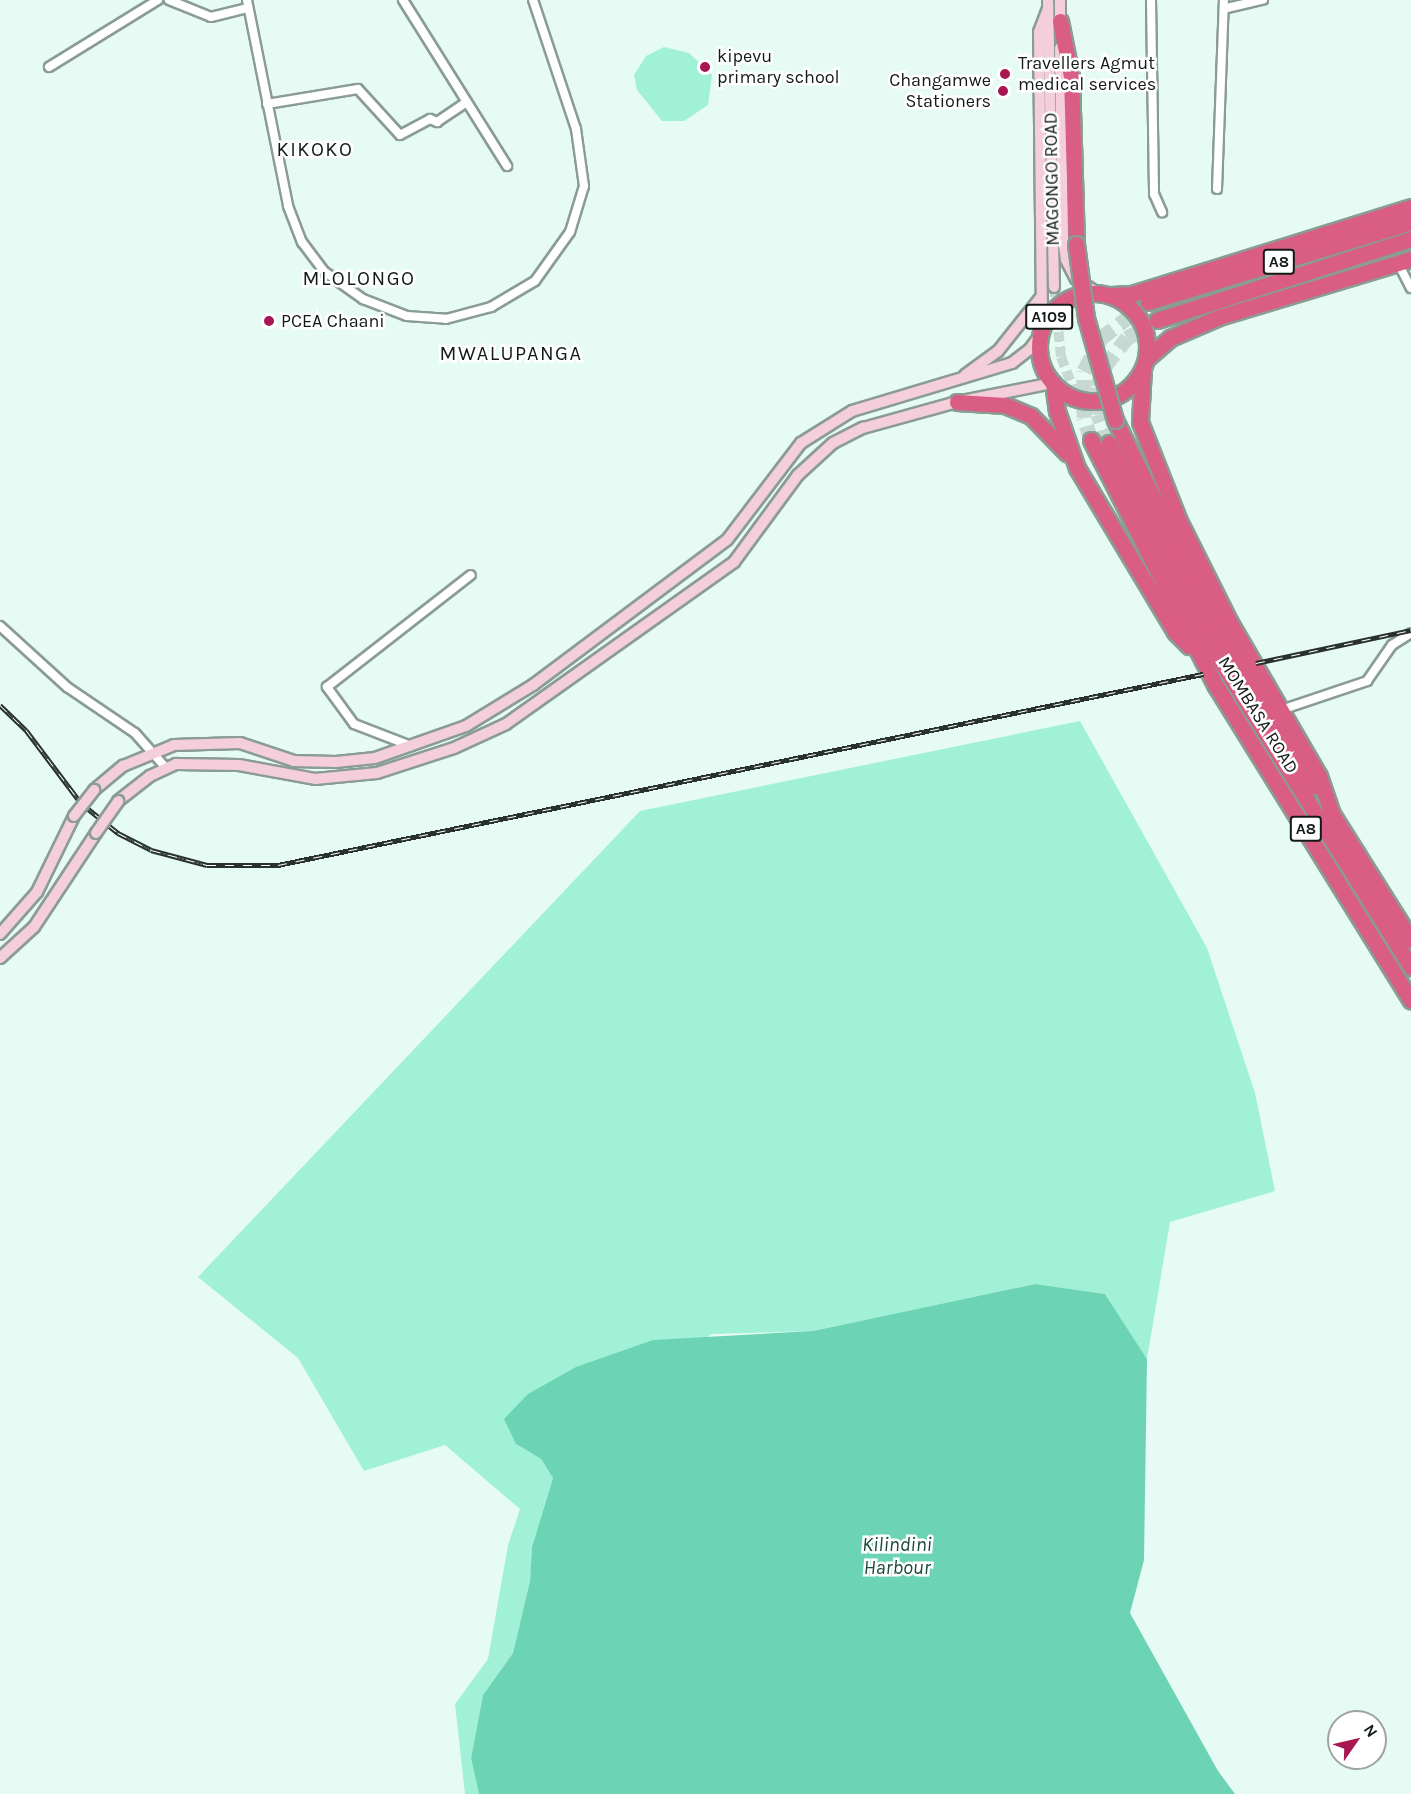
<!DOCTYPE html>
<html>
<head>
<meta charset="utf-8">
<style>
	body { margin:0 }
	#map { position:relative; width:1411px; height:1794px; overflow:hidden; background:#e6fbf3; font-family:Karla,sans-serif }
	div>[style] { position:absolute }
	.green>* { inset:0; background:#a0f1d6 }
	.water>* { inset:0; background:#6cd4b5 }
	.secondary-tunnel>* { height:10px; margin-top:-5px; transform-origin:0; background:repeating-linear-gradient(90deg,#c6d9d2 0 10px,transparent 0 15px) }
	.highway-tunnel>* { height:15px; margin-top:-7.5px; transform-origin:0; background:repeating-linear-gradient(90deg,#c6d9d2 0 15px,transparent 0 23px) }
	.roads { filter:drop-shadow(2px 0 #8a9c95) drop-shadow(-2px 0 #8a9c95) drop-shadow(0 2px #8a9c95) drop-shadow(0 -2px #8a9c95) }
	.street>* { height:8px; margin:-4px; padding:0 4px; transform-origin:4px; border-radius:4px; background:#fff }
	.secondary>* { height:10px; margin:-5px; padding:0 5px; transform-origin:5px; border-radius:5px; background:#f4ceda }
	.highway>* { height:15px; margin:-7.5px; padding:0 7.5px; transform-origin:7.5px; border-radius:7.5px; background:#da5d84 }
	.highway>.ring { margin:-7.5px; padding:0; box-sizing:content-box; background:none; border:15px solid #da5d84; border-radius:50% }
	.rail>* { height:5px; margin-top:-2.5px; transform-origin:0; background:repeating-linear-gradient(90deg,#fff 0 9px,#29312e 0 18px); box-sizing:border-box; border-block:2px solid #29312e }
	.bridges { filter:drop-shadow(2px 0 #8a9c95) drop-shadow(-2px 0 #8a9c95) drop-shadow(0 2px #8a9c95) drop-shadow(0 -2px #8a9c95) }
	.secondary-bridge>* { height:10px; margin:-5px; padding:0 5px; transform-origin:5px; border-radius:5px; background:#f4ceda }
	.highway-bridge>* { height:15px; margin:-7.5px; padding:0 7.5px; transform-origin:7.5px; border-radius:7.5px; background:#da5d84 }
	.dots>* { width:16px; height:16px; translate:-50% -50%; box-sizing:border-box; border:3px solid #fff; border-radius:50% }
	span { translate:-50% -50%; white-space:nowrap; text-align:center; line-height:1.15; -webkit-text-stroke:5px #fff; paint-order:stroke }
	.shield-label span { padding:2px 4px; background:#fff; border:2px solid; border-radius:4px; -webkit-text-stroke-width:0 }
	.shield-label { font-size:16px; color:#131a17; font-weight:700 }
	.poi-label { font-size:18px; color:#131a17 }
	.left { translate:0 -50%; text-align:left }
	.right { translate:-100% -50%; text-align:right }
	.street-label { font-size:18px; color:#131a17 }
	.neighbourhood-label { font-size:20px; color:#131a17; letter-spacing:1.5px }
	.water-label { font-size:20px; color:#1a483b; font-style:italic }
	.north { position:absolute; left:1327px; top:1710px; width:60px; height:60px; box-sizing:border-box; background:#fff; border:2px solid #a1a3a2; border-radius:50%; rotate:56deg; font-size:16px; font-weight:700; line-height:24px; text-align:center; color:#131a17 }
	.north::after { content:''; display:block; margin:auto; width:21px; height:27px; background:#a81753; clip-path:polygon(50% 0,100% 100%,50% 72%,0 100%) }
</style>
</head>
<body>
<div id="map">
	<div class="green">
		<i style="clip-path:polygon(664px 47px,689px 53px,712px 75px,708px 105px,684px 121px,662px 121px,637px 90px,634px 75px,646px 56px)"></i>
		<i style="clip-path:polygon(1080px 721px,1207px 948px,1255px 1093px,1275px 1191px,1170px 1222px,1147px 1359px,1105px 1294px,1034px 1284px,813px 1331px,712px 1334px,516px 1444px,541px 1459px,553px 1478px,532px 1547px,530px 1581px,513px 1653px,483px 1695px,471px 1758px,479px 1794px,465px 1794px,455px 1704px,488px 1659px,508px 1545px,520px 1509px,445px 1445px,364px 1471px,298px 1358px,198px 1277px,640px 811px)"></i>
	</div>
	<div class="water">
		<i style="clip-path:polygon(1035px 1284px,1105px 1294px,1147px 1359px,1144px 1560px,1130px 1613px,1218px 1771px,1235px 1794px,479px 1794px,471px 1758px,483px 1695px,513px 1653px,530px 1581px,532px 1547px,553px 1478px,541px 1459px,516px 1444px,504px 1419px,528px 1394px,576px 1367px,653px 1340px,813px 1331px)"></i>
	</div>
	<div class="secondary-tunnel">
		<i style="left:1054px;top:287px;width:70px;rotate:84.3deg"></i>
		<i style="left:1061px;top:357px;width:64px;rotate:69deg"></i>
	</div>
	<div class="highway-tunnel">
		<i style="left:1091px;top:440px;width:24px;rotate:-107deg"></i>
		<i style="left:1084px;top:417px;width:46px;rotate:-90deg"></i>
		<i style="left:1084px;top:371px;width:37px;rotate:-63deg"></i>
		<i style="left:1101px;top:338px;width:59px;rotate:-37.5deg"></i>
		<i style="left:1109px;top:443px;width:31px;rotate:-111deg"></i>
		<i style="left:1098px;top:414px;width:27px;rotate:-92deg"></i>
		<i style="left:1097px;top:387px;width:22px;rotate:-69deg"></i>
		<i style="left:1105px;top:366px;width:36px;rotate:-52deg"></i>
		<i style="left:1127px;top:338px;width:35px;rotate:-31deg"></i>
	</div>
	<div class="roads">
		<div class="street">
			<i style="left:169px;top:0;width:45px;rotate:22deg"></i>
			<i style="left:211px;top:17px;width:38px;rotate:-14deg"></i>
			<i style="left:247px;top:0;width:210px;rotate:78.7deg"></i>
			<i style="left:288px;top:206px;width:39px;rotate:69deg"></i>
			<i style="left:302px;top:242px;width:38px;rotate:53deg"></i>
			<i style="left:325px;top:272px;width:47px;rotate:35.4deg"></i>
			<i style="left:363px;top:299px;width:47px;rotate:21.1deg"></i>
			<i style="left:407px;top:316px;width:39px;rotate:4deg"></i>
			<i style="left:446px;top:319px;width:47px;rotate:-14.9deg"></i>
			<i style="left:491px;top:307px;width:51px;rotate:-30.6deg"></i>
			<i style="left:535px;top:281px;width:60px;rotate:-54.5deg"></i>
			<i style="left:570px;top:232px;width:48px;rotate:-73.1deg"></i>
			<i style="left:584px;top:186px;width:58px;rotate:-98deg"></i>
			<i style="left:576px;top:129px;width:136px;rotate:-108.4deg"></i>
			<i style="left:403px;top:0;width:196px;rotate:57.9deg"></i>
			<i style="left:1151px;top:0;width:194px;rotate:89.1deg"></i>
			<i style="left:1154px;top:194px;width:20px;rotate:66deg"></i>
			<i style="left:1227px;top:8px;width:37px;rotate:-13deg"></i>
			<i style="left:49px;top:67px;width:128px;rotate:-31.6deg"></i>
			<i style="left:267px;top:104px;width:92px;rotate:-9.4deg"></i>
			<i style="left:358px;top:89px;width:62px;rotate:47.6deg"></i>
			<i style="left:400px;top:135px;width:34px;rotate:-28deg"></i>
			<i style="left:430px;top:119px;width:8px;rotate:23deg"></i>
			<i style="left:437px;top:122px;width:36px;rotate:-34deg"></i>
			<i style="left:1217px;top:189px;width:189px;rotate:-87.9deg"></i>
			<i style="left:1398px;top:263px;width:28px;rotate:63deg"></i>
			<i style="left:0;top:626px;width:91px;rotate:42.3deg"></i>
			<i style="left:67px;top:687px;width:82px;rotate:34.1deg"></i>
			<i style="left:135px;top:733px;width:47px;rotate:48.5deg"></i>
			<i style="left:1281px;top:710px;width:91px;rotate:-18.6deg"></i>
			<i style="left:1367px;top:681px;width:44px;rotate:-55.2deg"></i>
			<i style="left:1392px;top:645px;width:22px;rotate:-32deg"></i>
			<i style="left:411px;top:746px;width:61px;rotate:-158.9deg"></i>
			<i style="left:354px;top:724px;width:46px;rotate:-126.1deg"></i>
			<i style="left:327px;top:687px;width:182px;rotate:-37.9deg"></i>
		</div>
		<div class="secondary">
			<i style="left:1048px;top:0;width:287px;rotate:88.8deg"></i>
			<i style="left:1060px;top:27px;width:27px;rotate:-90deg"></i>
			<i style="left:1060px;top:48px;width:192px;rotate:89.1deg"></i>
			<i style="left:1063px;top:240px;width:20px;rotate:81deg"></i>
			<i style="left:1066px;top:260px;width:21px;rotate:62deg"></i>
			<i style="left:1076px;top:279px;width:24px;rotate:33deg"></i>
			<i style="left:965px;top:375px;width:41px;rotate:-36deg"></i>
			<i style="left:998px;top:351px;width:69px;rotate:-51.5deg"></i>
			<i style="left:94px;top:790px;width:38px;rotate:-40deg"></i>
			<i style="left:123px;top:766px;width:55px;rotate:-22.4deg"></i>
			<i style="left:174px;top:745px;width:66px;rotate:-1.7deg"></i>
			<i style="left:240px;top:743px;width:57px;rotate:18.4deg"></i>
			<i style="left:294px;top:761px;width:42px;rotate:1.4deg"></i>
			<i style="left:336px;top:762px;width:39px;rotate:-6deg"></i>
			<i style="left:375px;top:758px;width:96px;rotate:-19.4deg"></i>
			<i style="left:466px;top:726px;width:79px;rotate:-31.5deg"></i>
			<i style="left:533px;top:685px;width:242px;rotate:-36.8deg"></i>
			<i style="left:727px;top:540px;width:122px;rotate:-52.7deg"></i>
			<i style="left:801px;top:443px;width:60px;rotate:-32.1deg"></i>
			<i style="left:852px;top:411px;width:167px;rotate:-16.7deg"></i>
			<i style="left:1012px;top:363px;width:23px;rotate:-38deg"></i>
			<i style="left:1030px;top:349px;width:19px;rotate:-54deg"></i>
			<i style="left:1041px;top:334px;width:17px;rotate:-87deg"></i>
			<i style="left:1042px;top:317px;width:285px;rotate:-90.6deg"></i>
			<i style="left:1039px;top:32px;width:26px;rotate:-69deg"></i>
			<i style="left:118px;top:801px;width:41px;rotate:-38deg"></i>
			<i style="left:150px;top:776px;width:29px;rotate:-25deg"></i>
			<i style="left:176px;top:764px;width:63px;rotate:0.9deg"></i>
			<i style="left:239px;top:765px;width:77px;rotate:10.4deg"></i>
			<i style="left:315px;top:779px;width:62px;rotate:-5.5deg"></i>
			<i style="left:377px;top:773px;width:81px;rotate:-18deg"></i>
			<i style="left:454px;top:748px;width:57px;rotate:-24.8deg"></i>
			<i style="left:506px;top:724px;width:280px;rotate:-35.4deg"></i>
			<i style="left:734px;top:562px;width:108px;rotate:-53.7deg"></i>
			<i style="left:798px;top:475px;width:47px;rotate:-42.4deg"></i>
			<i style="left:833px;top:443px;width:34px;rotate:-27deg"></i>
			<i style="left:863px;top:428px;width:98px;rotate:-15.5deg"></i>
			<i style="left:957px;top:402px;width:98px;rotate:-11.2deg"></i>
			<i style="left:0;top:934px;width:56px;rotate:-48.6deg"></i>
			<i style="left:37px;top:892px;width:85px;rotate:-64deg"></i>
			<i style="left:0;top:958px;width:46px;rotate:-42.4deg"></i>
			<i style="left:34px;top:927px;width:113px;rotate:-56.6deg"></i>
		</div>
		<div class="highway">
			<i style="left:1060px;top:21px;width:56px;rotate:78.7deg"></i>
			<i style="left:1071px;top:76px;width:168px;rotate:88.3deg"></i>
			<i class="ring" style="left:1039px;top:293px;width:93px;height:93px"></i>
			<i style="left:1111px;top:295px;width:21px;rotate:-3deg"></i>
			<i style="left:1132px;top:294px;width:292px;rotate:-17.3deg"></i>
			<i style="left:1148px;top:302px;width:275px;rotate:-16.9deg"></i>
			<i style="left:1157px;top:320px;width:267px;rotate:-17.7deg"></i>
			<i style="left:1146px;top:359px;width:32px;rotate:-41deg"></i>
			<i style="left:1170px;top:338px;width:53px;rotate:-23.2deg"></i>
			<i style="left:1219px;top:317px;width:201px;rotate:-16.8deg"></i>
			<i style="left:1143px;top:368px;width:54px;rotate:93.2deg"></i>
			<i style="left:1140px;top:422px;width:106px;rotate:68.5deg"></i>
			<i style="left:1179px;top:521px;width:112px;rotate:63.4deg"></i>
			<i style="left:1229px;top:621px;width:179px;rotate:59.9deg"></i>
			<i style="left:1319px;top:776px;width:40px;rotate:71.1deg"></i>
			<i style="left:1332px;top:814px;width:149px;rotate:57.9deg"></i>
			<i style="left:1053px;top:383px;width:28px;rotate:82deg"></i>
			<i style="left:1057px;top:411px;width:60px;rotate:70.7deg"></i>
			<i style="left:1077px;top:468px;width:191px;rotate:59.1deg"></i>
			<i style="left:1175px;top:632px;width:20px;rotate:45deg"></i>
			<i style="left:957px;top:402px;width:48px;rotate:3.6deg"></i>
			<i style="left:1005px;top:405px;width:28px;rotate:23deg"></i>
			<i style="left:1031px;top:416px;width:52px;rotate:45.8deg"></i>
			<i style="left:1115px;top:420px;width:234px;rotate:63.9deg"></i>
			<i style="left:1218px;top:630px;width:183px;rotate:58.7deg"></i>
			<i style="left:1091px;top:440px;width:276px;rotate:63.1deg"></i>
			<i style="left:1216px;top:686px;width:370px;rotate:58.2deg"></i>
			<i style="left:1109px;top:443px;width:231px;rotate:63.2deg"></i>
			<i style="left:1213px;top:649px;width:375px;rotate:58.1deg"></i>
		</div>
	</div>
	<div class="rail">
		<i style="left:1256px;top:663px;width:158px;rotate:-12deg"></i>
		<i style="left:0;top:705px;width:36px;rotate:44deg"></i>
		<i style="left:26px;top:730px;width:91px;rotate:53deg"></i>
		<i style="left:81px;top:803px;width:48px;rotate:39deg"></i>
		<i style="left:118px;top:833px;width:37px;rotate:27deg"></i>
		<i style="left:151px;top:850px;width:58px;rotate:15deg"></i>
		<i style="left:207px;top:865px;width:71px"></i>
		<i style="left:278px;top:865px;width:945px;rotate:-11.67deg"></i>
	</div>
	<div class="bridges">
		<div class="secondary-bridge">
			<i style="left:74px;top:816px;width:33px;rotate:-52deg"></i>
			<i style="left:96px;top:833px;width:39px;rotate:-55deg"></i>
		</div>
		<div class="highway-bridge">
			<i style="left:1076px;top:244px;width:75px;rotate:82.3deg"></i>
			<i style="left:1086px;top:318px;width:106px;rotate:74.1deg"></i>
		</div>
	</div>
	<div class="dots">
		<i style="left:705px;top:67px;background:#a81753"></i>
		<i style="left:1005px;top:74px;background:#a81753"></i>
		<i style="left:1003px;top:91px;background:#a81753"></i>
		<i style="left:269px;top:321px;background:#a81753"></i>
	</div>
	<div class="shield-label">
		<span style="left:1279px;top:262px">A8</span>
		<span style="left:1049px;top:317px">A109</span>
		<span style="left:1306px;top:829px">A8</span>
	</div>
	<div class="poi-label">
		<span class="left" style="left:717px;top:67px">kipevu<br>primary school</span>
		<span class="left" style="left:1018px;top:74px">Travellers Agmut<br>medical services</span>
		<span class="right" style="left:991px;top:91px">Changamwe<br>Stationers</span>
		<span class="left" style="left:281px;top:321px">PCEA Chaani</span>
	</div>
	<div class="street-label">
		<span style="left:1052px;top:179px;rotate:-91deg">MAGONGO ROAD</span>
		<span style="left:1258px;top:715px;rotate:58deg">MOMBASA ROAD</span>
	</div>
	<div class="neighbourhood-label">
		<span style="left:315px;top:149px">KIKOKO</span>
		<span style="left:359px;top:278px">MLOLONGO</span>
		<span style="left:511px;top:353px">MWALUPANGA</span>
	</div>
	<div class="water-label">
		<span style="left:897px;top:1556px">Kilindini<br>Harbour</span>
	</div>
	<div class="north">N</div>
</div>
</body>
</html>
